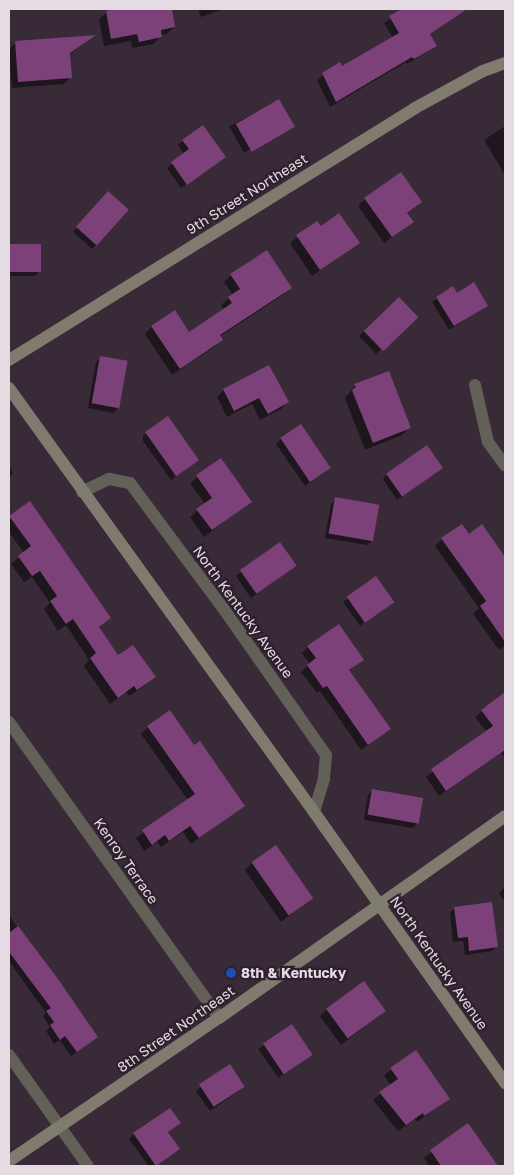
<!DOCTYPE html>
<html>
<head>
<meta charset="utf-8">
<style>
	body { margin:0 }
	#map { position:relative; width:514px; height:1175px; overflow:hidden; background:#382a37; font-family:"Golos Text",sans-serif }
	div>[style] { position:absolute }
	.shadow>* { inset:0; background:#0007; transform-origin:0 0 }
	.building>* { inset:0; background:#7c4178; transform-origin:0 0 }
	.street>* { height:12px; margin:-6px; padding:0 6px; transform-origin:6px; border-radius:6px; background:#636058 }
	.secondary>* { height:12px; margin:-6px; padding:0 6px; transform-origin:6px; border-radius:6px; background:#7f7b6e }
	.dots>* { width:14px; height:14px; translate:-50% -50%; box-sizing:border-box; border:2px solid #2e202d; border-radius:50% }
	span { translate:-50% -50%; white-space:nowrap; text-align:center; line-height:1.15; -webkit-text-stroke:4.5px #2e202d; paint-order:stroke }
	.street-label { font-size:14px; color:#e5dbe3 }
	.poi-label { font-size:14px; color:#e5dbe3; font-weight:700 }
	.left { translate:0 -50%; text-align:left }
	.frame { position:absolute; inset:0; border:10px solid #e5dbe3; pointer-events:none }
</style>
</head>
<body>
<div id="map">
	<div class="shadow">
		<i style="clip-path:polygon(125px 9px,172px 9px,174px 27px,167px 34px,161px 35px,154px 44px,132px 48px,131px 41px,104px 46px,99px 19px,107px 12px)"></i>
		<i style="clip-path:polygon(198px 9px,224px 9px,201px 17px)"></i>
		<i style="clip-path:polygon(404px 9px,466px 9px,429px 35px,435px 46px,429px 51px,407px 64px,406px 62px,330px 107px,317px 80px,340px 64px,342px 68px,393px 38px,384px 23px)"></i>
		<i style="clip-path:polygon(93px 36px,69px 55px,71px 77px,64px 84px,12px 88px,9px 49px,16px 43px)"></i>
		<i style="left:279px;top:100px;width:30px;height:56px;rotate:62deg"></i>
		<i style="clip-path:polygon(505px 126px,505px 175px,484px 140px)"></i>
		<i style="clip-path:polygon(183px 141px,224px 157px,181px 188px,167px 168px,184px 154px,178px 145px)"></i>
		<i style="clip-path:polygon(103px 198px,127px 210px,92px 249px,73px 232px)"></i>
		<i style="clip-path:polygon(365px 199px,421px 202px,407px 214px,412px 222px,384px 243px,358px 206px)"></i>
		<i style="clip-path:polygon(317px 222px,320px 227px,358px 243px,312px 276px,290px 243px)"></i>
		<i style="clip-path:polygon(9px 245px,40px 245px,40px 271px,35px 276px,9px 276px)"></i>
		<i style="clip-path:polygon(231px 275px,290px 288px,283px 295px,219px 337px,221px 340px,214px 347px,172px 375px,145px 334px,152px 326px,189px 333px,224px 310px,221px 305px,233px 295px,224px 282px)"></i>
		<i style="clip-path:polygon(457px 295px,487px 306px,449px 330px,432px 302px,437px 298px)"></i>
		<i style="clip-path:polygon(411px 322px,376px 354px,359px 336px,364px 331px)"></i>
		<i style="clip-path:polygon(101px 358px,118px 408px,113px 413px,88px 408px,96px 362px)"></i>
		<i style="clip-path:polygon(388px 373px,409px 428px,402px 435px,365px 450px,345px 398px,355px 386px)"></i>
		<i style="clip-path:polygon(224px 390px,288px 402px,281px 409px,260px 420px,252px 404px,227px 417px,217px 397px)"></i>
		<i style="clip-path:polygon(148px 431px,197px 460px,171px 480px,143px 441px,143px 436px)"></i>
		<i style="clip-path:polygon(281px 439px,327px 470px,305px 486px,276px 444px)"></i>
		<i style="clip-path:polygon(220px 460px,250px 502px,204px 537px,190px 517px,205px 504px,190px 483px)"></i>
		<i style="clip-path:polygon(9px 466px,13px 473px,9px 478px)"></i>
		<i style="clip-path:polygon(436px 472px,397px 500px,383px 479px,387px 474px)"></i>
		<i style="clip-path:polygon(336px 499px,372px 541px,367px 545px,325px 538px,331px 504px)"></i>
		<i style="clip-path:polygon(10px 517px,110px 618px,98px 628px,118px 657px,154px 677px,147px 684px,129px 696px,126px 692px,110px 704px,84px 666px,89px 660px,66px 625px,58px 631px,44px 609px,50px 603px,32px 577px,24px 582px,11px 564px,24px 553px,9px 532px)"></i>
		<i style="clip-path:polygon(468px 535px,505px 582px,505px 645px,499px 650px,473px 614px,479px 608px,435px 546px,442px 539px)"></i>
		<i style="clip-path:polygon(280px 544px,290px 570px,251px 598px,236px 576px)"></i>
		<i style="clip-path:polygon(348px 598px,392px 602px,360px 626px,343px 602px)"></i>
		<i style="clip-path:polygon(308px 647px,362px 660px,349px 671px,389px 729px,361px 750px,320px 691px,317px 693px,301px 672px,310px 664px,302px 653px)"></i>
		<i style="clip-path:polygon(505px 693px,505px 754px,504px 756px,501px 753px,439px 796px,426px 777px,487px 732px,475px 717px)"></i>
		<i style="clip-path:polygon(148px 727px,194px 747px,244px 806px,191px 844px,183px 832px,161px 847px,157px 842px,144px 851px,136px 838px,188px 800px,141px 734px)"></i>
		<i style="clip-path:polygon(373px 790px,417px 823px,413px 828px,364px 820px,368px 795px)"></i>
		<i style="clip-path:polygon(252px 863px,312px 898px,281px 922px,245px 870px)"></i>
		<i style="clip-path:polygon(505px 887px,505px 902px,499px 893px)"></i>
		<i style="clip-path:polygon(455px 908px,496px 947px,492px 951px,465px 955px,463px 941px,453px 942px,450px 913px)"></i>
		<i style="clip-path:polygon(9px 916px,57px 979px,96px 1037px,71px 1056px,60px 1040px,54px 1044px,46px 1031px,50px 1027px,43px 1016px,46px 1013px,9px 961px)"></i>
		<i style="clip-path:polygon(327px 1009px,384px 1011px,341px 1045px,320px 1016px)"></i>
		<i style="left:291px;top:1026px;width:35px;height:40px;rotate:55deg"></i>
		<i style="clip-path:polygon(229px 1066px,239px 1091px,210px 1111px,196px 1091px)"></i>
		<i style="clip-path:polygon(391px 1069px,448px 1099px,417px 1122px,415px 1119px,398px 1131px,373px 1100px,391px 1085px,384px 1076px)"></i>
		<i style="clip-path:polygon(468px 1125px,497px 1166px,429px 1166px,424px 1158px)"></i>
		<i style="clip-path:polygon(167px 1133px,174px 1153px,155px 1166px,149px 1166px,129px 1139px,134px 1134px)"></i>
	</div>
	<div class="building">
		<i style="clip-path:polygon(118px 9px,172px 9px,175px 27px,161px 30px,162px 37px,139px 42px,137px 34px,111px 39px,106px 11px)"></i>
		<i style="clip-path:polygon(402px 9px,467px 9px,430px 34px,437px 46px,414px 59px,412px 57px,336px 102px,322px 73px,340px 62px,342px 66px,399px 33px,389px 16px)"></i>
		<i style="clip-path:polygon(96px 35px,70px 53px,72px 78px,18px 82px,15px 41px)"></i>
		<i style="left:279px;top:99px;width:32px;height:50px;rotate:60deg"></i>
		<i style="clip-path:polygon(203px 125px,226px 157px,187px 185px,171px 162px,189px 149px,182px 140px)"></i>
		<i style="clip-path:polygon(401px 172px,422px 202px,407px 213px,414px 222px,392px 237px,364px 198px)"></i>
		<i style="left:108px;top:191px;width:28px;height:48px;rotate:42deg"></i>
		<i style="clip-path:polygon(339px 213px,360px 243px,320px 270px,296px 235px,317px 221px,321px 226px)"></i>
		<i style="left:9px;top:244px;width:32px;height:28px"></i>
		<i style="clip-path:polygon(267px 250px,292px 288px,220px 335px,223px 340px,180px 369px,151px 326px,175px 310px,189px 332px,232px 303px,228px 297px,240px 289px,230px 274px)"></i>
		<i style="clip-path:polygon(474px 282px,488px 306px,454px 326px,436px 297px,453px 286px,457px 293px)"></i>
		<i style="left:399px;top:297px;width:28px;height:49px;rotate:46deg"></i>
		<i style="left:100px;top:356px;width:28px;height:48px;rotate:10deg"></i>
		<i style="clip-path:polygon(269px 365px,289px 402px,268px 414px,259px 398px,234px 411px,223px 389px)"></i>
		<i style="clip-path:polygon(389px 371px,411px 428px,373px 443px,352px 390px,356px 387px,354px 384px)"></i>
		<i style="left:168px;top:416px;width:54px;height:28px;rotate:55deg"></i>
		<i style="left:301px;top:424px;width:53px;height:25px;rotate:56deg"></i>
		<i style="left:427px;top:445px;width:28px;height:50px;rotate:55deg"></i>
		<i style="clip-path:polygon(221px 458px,252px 502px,212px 530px,196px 509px,212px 498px,196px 475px)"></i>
		<i style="left:335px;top:497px;width:45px;height:37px;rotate:10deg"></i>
		<i style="clip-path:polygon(30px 501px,111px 618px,99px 627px,118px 655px,133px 645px,156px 677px,137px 690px,134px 686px,118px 698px,90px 658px,96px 653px,73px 619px,66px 624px,50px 601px,57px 596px,40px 571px,32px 576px,18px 556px,31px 546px,9px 516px)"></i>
		<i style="clip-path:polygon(462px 524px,469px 534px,482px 524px,505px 557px,505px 642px,480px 606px,486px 601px,441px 538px)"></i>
		<i style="left:280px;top:542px;width:29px;height:49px;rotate:55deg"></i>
		<i style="left:376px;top:576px;width:32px;height:36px;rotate:55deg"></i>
		<i style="clip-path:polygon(339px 624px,364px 660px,349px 670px,391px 729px,368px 745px,327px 686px,323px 688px,307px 665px,316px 658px,307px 646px)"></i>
		<i style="clip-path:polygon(505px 692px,505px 750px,446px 791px,431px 769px,493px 726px,481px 710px)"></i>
		<i style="clip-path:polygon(170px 710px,194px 745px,200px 741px,245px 806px,199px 838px,190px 826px,169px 841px,165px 835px,152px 845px,142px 830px,195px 794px,147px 726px)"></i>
		<i style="left:372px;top:789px;width:52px;height:26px;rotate:10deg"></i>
		<i style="left:276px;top:845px;width:65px;height:30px;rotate:55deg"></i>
		<i style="clip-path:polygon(492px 902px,498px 947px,469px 951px,468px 937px,458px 938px,454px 907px)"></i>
		<i style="clip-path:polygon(18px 926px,58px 979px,98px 1037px,77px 1052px,65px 1036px,60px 1040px,50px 1025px,54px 1022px,46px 1011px,51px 1008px,9px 952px,9px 933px)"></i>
		<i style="left:364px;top:981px;width:37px;height:47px;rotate:54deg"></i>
		<i style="left:292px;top:1024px;width:37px;height:35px;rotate:56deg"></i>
		<i style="clip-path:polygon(416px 1050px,450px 1099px,424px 1116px,423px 1113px,406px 1125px,379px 1092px,398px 1079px,390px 1068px)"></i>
		<i style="left:230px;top:1064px;width:27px;height:37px;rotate:57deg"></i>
		<i style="clip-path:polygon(170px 1108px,181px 1123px,168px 1132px,180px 1149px,156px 1166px,133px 1133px)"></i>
		<i style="clip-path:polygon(468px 1123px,498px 1166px,441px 1166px,430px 1150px)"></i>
	</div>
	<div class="street">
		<i style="left:475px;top:385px;width:58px;rotate:77.2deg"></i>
		<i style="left:488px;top:442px;width:29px;rotate:54deg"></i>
		<i style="left:82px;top:492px;width:30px;rotate:-26deg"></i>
		<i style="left:109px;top:479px;width:21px;rotate:11deg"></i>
		<i style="left:130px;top:483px;width:156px;rotate:53.4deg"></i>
		<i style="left:223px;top:608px;width:179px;rotate:55deg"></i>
		<i style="left:326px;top:755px;width:24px;rotate:95deg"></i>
		<i style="left:324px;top:779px;width:34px;rotate:107deg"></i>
		<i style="left:9px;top:722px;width:363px;rotate:54.6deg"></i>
		<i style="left:9px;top:1055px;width:136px;rotate:54.6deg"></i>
	</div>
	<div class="secondary">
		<i style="left:9px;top:360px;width:478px;rotate:-31.8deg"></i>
		<i style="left:415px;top:108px;width:77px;rotate:-28.6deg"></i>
		<i style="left:483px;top:71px;width:23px;rotate:-20deg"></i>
		<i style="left:9px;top:388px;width:522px;rotate:54.27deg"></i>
		<i style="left:314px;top:812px;width:332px;rotate:54.8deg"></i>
		<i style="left:9px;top:1161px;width:254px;rotate:-34.3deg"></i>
		<i style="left:219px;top:1018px;width:350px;rotate:-35.2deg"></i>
	</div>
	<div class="dots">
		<i style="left:231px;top:973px;background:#1a4fb4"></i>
	</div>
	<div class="street-label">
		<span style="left:247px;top:194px;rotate:-32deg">9th Street Northeast</span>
		<span style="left:243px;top:612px;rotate:54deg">North Kentucky Avenue</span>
		<span style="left:126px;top:861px;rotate:55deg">Kenroy Terrace</span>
		<span style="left:439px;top:963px;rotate:55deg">North Kentucky Avenue</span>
		<span style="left:176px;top:1029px;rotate:-35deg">8th Street Northeast</span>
	</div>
	<div class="poi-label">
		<span class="left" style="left:241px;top:973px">8th &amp; Kentucky</span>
	</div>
	<div class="frame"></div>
</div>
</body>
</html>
